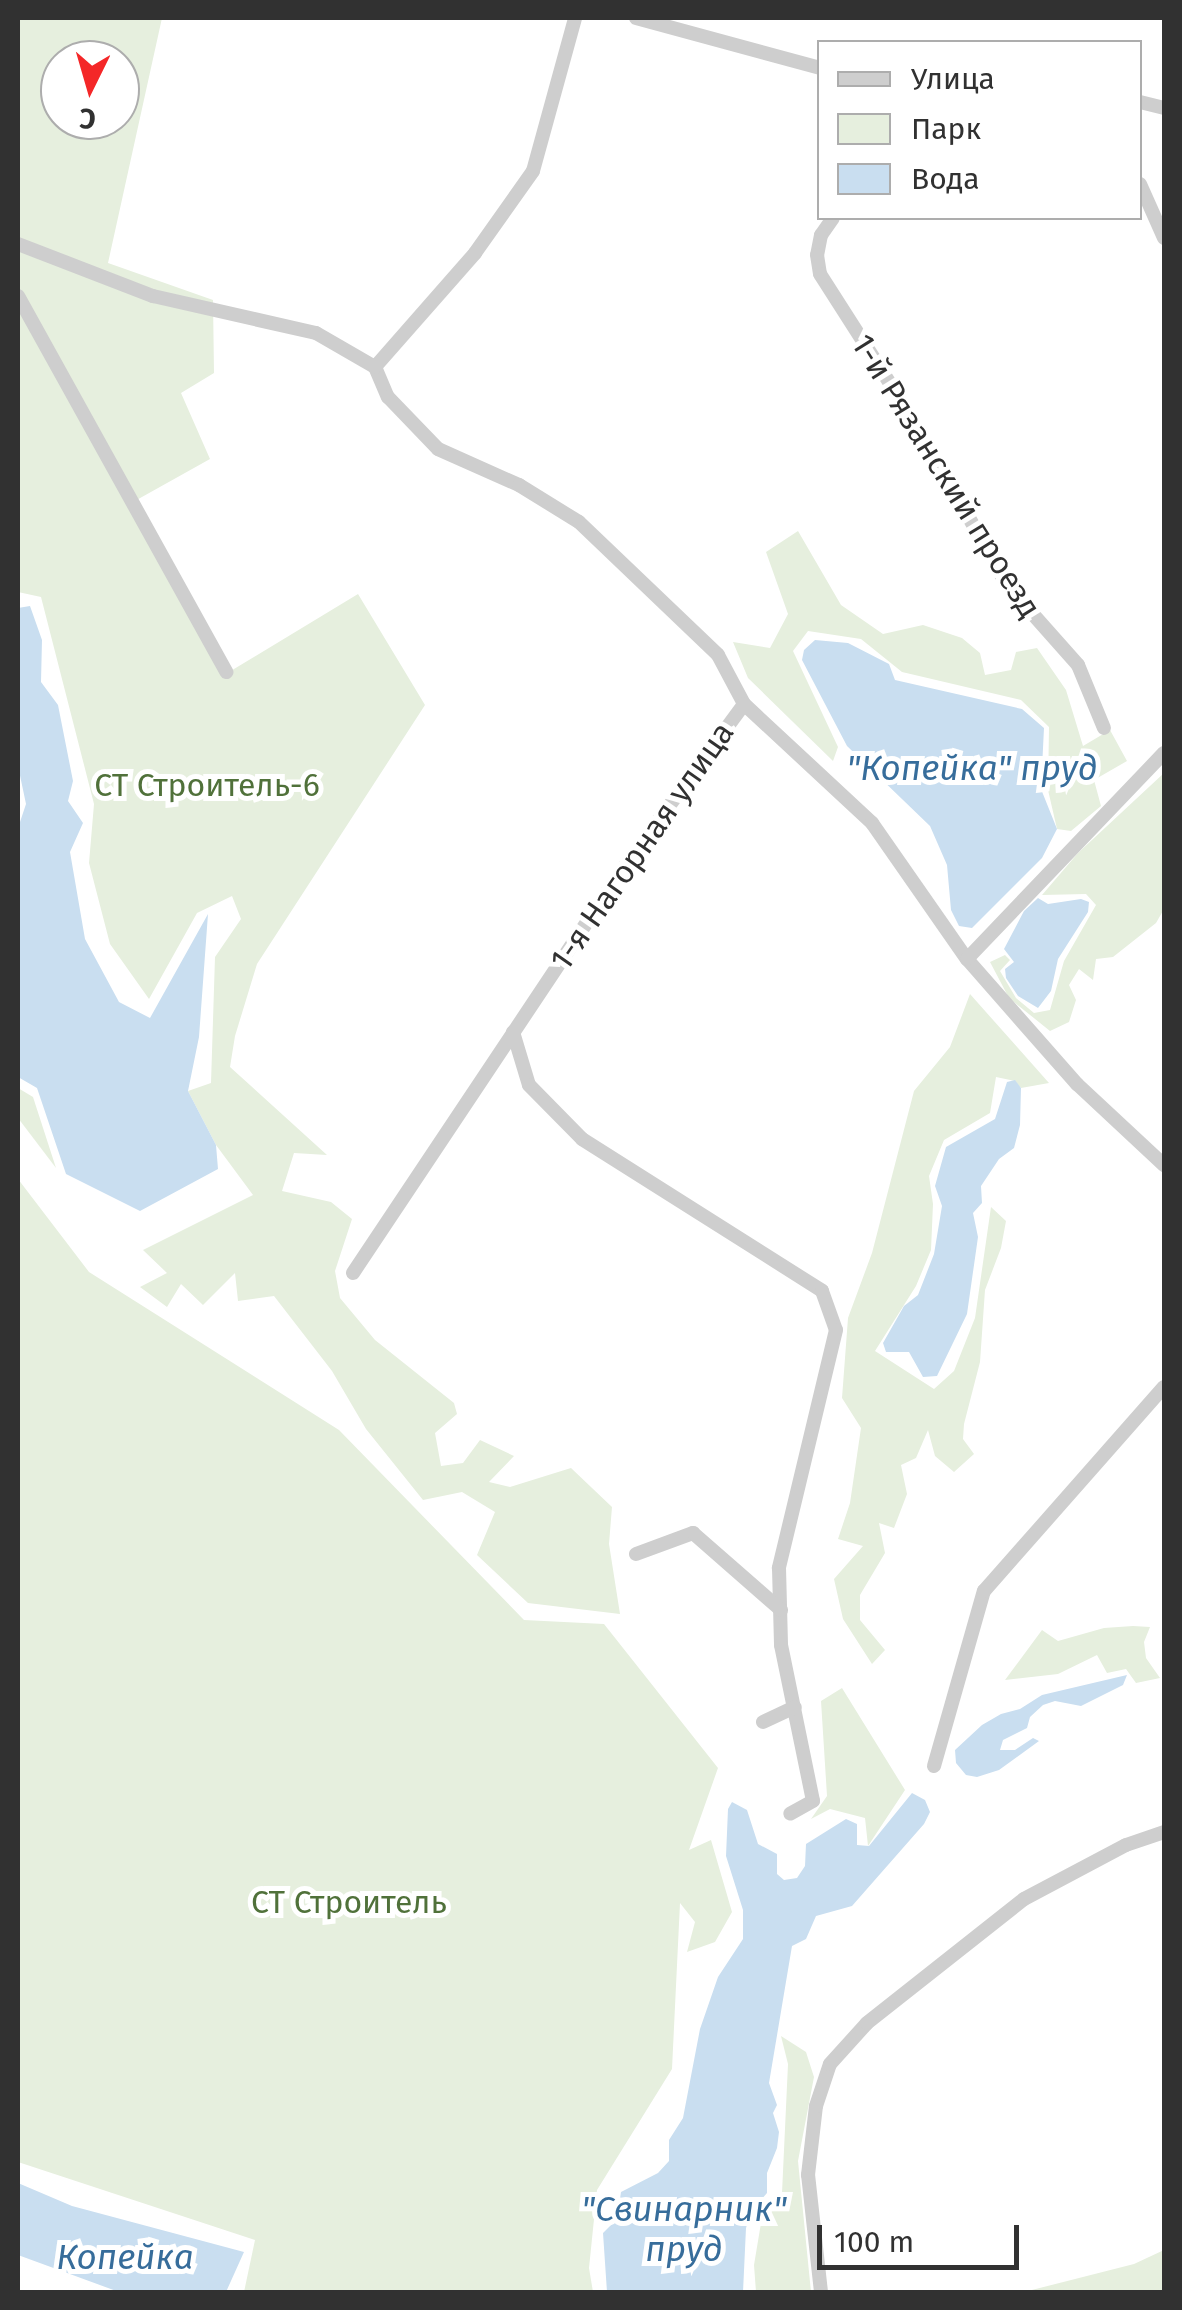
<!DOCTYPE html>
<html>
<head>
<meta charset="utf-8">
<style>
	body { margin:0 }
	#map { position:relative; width:1182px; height:2310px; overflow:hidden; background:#fff; font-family:"Fira Sans",sans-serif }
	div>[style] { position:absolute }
	.green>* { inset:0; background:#e6efde }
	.water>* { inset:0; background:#c9def0 }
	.minor>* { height:14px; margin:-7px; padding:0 7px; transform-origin:7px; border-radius:7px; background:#cecece }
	span { translate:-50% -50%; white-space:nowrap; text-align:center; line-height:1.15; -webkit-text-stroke:10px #fff; paint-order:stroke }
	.street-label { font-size:32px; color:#313131 }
	.park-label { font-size:32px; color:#50713a }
	.water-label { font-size:35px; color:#376d9b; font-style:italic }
	.frame { position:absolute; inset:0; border:20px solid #313131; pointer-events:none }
	.legend { position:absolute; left:817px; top:40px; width:325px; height:180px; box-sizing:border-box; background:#fff; border:2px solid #adadad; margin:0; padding:12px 18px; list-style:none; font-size:30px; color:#313131 }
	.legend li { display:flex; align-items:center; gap:20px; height:50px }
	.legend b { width:50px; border:2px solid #adadad }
	.north { position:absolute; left:40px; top:40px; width:100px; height:100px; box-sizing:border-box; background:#fff; border:2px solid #adadad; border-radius:50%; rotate:185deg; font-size:28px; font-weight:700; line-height:40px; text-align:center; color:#313131 }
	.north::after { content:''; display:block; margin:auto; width:35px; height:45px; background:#f42728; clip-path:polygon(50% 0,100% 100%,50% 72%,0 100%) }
	.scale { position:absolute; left:817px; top:2225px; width:202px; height:45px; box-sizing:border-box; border:5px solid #313131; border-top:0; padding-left:12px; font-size:30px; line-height:35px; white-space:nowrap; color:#313131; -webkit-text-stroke:8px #fff; paint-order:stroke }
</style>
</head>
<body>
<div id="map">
	<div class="green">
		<i style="clip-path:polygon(evenodd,18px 18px,162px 18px,108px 263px,213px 300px,214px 373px,181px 393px,210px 459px,133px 502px,229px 672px,358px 594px,425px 705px,257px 964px,235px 1036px,230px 1067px,327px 1155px,294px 1153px,282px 1191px,331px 1202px,352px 1219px,335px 1271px,340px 1298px,375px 1340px,454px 1403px,457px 1414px,435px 1433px,441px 1466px,463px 1463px,480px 1440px,514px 1456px,489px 1482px,510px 1487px,571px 1468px,612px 1507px,609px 1544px,620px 1614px,528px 1603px,477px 1555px,495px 1512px,462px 1492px,423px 1500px,366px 1429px,332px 1371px,274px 1296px,238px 1301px,235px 1273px,203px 1305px,181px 1284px,167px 1307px,140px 1287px,167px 1273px,143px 1250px,253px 1195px,216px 1145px,188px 1091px,211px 1083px,215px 957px,241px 919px,232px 896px,197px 913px,149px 999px,110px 944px,89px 863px,94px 804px,41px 597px,18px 592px,18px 18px,60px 60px,120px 60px,120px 120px,60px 120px,60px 60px)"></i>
		<i style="clip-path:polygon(798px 531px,841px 605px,883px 634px,923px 625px,962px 638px,980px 653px,985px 675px,1011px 670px,1016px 652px,1037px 648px,1066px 690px,1083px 746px,1110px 730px,1127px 761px,1094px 780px,1101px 806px,1071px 831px,1057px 829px,1048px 790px,1049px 727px,1021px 700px,902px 672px,861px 639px,808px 631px,793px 651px,838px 747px,833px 761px,748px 678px,733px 642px,770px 648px,788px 614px,766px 552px)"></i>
		<i style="clip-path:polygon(1164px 773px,1164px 909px,1156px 923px,1113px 957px,1096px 959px,1093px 980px,1079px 969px,1069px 985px,1076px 1000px,1069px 1022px,1050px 1031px,1009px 998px,990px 962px,1005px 955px,1010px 960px,1000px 971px,1016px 998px,1034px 1013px,1050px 1010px,1064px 961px,1096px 905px,1086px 894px,1042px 895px,1078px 853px)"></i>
		<i style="clip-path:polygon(970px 994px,1049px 1083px,1021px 1088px,1015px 1081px,996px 1077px,990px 1113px,944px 1140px,929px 1176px,933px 1204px,931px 1250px,916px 1286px,875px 1351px,934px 1389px,954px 1371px,975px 1318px,991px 1207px,1006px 1221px,1001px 1248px,985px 1290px,980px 1362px,964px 1424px,963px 1439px,974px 1454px,954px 1472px,935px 1456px,928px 1430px,916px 1458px,901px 1465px,907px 1494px,894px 1528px,879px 1523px,885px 1553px,860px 1595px,860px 1620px,885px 1650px,872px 1664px,843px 1619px,834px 1579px,863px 1546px,838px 1539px,850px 1503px,861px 1428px,842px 1398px,848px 1318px,872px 1253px,914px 1091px,950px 1047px)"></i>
		<i style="clip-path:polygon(18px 1088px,33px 1097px,56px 1168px,18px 1118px)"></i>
		<i style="clip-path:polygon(18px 1179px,89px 1272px,339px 1430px,524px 1620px,604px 1624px,718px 1768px,689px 1850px,711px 1840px,732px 1912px,715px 1942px,687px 1952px,695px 1922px,680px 1903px,672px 2069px,597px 2190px,589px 2268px,593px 2292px,244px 2292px,255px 2240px,18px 2162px)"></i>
		<i style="clip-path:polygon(1133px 1626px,1150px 1627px,1144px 1642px,1146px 1658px,1160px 1678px,1136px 1683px,1126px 1669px,1107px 1673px,1097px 1655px,1058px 1674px,1005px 1680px,1042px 1630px,1058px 1641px,1104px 1628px)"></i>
		<i style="clip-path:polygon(842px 1688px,905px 1790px,868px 1846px,865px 1818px,830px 1809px,811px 1819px,827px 1796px,821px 1701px)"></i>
		<i style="clip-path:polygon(781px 2036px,806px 2052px,814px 2077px,798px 2161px,811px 2292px,756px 2292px,754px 2265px,764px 2205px,782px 2193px,788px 2064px)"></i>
		<i style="clip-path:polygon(1164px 2250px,1164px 2292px,1024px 2292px,1134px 2264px)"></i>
	</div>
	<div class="water">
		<i style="clip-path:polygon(30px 606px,42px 640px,41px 682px,58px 705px,73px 781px,68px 801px,83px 823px,70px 852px,85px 939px,119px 1002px,150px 1018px,208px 914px,199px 1037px,188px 1091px,216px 1145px,218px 1169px,140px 1211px,66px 1174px,37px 1088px,18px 1077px,18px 828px,26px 804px,18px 766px,18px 608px)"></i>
		<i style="clip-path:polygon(815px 640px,848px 643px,889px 664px,895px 680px,1022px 709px,1044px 728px,1041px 789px,1057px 829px,1042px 858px,972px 928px,959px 926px,951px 910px,947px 865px,930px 826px,847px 746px,802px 660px,804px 650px)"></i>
		<i style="clip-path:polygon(1038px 898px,1048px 904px,1081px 899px,1089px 902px,1088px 912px,1058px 959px,1051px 991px,1038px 1008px,1018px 996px,1006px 978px,1005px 969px,1014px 962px,1004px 949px,1024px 911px)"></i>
		<i style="clip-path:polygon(1015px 1080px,1021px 1088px,1020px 1125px,1014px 1148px,999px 1159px,981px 1186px,982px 1203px,973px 1213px,978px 1237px,967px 1314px,937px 1376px,923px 1377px,909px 1352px,886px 1352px,883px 1343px,904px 1306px,918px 1295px,934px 1254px,942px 1206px,935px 1186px,946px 1147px,995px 1119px,1007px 1082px)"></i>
		<i style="clip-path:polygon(1127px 1675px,1123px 1685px,1081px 1706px,1055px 1701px,1043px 1705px,1030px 1717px,1027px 1728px,1003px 1740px,1000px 1750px,1015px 1750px,1033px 1738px,1039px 1741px,999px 1770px,977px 1777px,966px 1775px,956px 1763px,955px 1750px,982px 1725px,1001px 1714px,1020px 1709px,1042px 1695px)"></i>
		<i style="clip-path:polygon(912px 1793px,925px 1800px,930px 1812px,924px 1824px,852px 1906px,816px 1916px,806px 1939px,792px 1946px,769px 2083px,777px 2105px,773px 2113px,779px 2132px,777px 2148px,767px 2173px,767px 2193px,752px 2210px,746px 2228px,743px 2292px,607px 2292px,603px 2233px,617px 2219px,621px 2192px,658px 2173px,669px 2161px,669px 2140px,683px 2118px,700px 2029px,718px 1977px,743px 1939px,743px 1910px,726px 1856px,728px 1809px,732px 1802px,747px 1810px,758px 1844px,777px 1854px,777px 1874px,784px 1880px,797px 1878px,805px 1866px,806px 1844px,846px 1819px,857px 1824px,857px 1845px,869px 1846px)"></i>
		<i style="clip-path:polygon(18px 2183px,72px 2206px,244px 2252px,226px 2292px,119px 2292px,18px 2255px)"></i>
	</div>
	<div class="minor">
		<i style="left:636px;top:18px;width:191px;rotate:15.2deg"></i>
		<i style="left:1140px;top:102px;width:25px;rotate:14deg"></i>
		<i style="left:1140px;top:184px;width:59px;rotate:66deg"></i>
		<i style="left:833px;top:218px;width:21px;rotate:125deg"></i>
		<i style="left:821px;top:235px;width:20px;rotate:101deg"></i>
		<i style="left:817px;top:255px;width:19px;rotate:81deg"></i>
		<i style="left:820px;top:274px;width:184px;rotate:57.4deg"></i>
		<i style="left:919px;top:429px;width:179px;rotate:60.6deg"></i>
		<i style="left:1007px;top:585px;width:107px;rotate:48.4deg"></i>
		<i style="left:1078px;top:665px;width:68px;rotate:67.6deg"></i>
		<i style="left:18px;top:244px;width:145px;rotate:21.1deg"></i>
		<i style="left:153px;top:296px;width:167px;rotate:12.8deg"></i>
		<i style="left:316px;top:333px;width:68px;rotate:30deg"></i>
		<i style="left:375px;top:367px;width:33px;rotate:67deg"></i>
		<i style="left:388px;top:397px;width:72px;rotate:46.1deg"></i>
		<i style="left:438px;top:449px;width:89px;rotate:24deg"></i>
		<i style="left:519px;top:485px;width:70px;rotate:31.7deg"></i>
		<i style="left:579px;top:522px;width:192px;rotate:43.7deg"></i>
		<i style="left:718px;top:655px;width:55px;rotate:62deg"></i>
		<i style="left:744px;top:704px;width:175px;rotate:42.9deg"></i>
		<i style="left:872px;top:823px;width:166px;rotate:55.1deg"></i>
		<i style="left:967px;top:959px;width:167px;rotate:48.7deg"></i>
		<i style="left:1077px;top:1084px;width:119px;rotate:43deg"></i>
		<i style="left:18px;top:296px;width:430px;rotate:61deg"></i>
		<i style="left:375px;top:367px;width:152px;rotate:-48.7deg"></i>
		<i style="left:475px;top:253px;width:100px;rotate:-54.7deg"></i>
		<i style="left:533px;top:171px;width:159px;rotate:-74.6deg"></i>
		<i style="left:967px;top:959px;width:285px;rotate:-46.3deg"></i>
		<i style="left:513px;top:1032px;width:55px;rotate:73.2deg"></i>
		<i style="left:529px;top:1085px;width:76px;rotate:45.5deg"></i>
		<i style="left:582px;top:1139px;width:284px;rotate:32.3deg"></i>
		<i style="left:822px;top:1291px;width:41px;rotate:70.3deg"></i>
		<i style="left:836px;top:1330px;width:245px;rotate:103.5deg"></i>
		<i style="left:779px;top:1568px;width:77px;rotate:88.5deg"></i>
		<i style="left:781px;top:1645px;width:159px;rotate:78.4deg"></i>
		<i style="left:813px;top:1801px;width:26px;rotate:151deg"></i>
		<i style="left:353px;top:1273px;width:488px;rotate:-56.3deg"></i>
		<i style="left:624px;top:867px;width:202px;rotate:-53.6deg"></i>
		<i style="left:636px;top:1554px;width:61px;rotate:-20.2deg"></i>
		<i style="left:693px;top:1533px;width:117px;rotate:41.2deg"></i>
		<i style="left:763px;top:1722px;width:35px;rotate:-25deg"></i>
		<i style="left:934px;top:1766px;width:182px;rotate:-74.1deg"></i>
		<i style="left:984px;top:1591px;width:272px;rotate:-48.6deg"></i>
		<i style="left:821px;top:2292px;width:118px;rotate:-96.3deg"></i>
		<i style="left:808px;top:2175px;width:69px;rotate:-83.4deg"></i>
		<i style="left:816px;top:2106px;width:44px;rotate:-71.6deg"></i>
		<i style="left:830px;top:2064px;width:55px;rotate:-47.9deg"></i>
		<i style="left:867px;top:2023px;width:200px;rotate:-38.3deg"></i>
		<i style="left:1024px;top:1899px;width:115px;rotate:-27.9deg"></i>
		<i style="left:1126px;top:1845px;width:40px;rotate:-18.9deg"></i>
	</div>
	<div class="street-label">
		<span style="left:946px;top:476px;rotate:58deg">1-й Рязанский проезд</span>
		<span style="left:642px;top:846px;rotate:-55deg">1-я Нагорная улица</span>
	</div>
	<div class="park-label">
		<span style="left:207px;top:785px">СТ Строитель-6</span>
		<span style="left:349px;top:1902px">СТ Строитель</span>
	</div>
	<div class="water-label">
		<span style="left:972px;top:768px">"Копейка" пруд</span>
		<span style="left:684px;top:2229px">"Свинарник"<br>пруд</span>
		<span style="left:125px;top:2257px">Копейка</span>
	</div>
	<div class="frame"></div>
	<ul class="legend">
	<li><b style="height:12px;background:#cecece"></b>Улица</li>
	<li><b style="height:28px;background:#e6efde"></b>Парк</li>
	<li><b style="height:28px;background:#c9def0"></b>Вода</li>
	</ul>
	<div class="north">С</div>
	<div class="scale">100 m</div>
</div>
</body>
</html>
